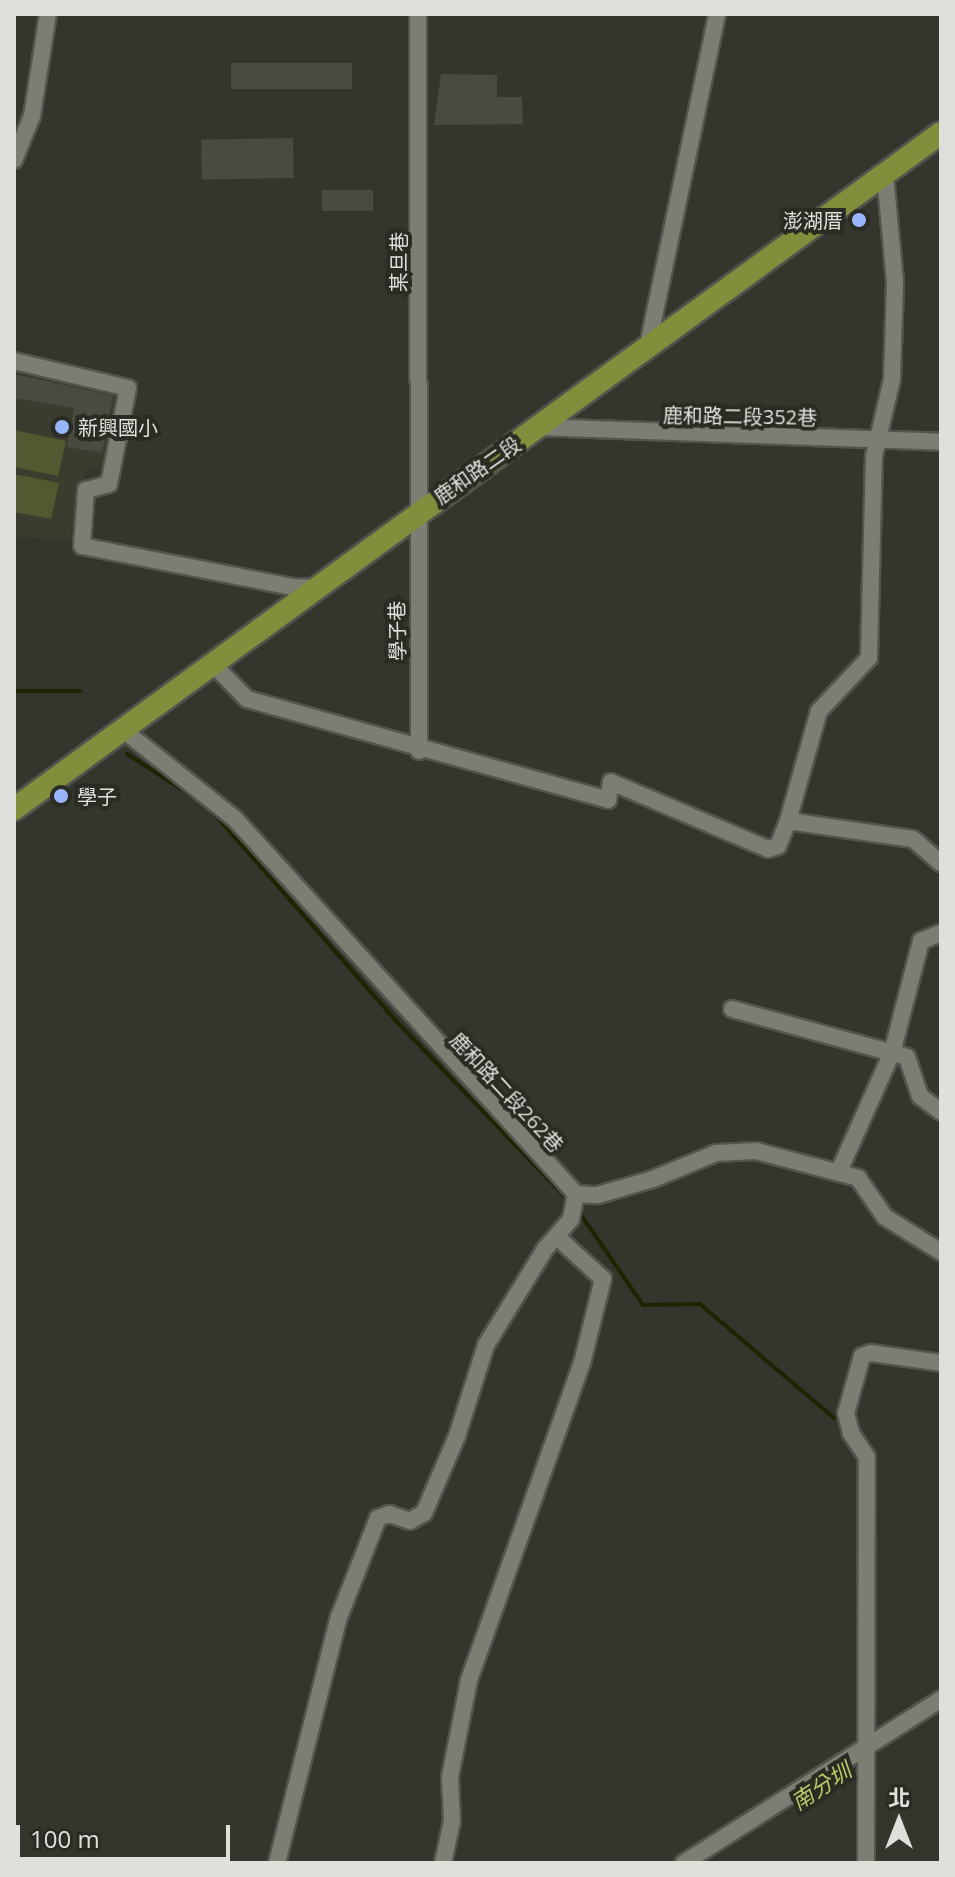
<!DOCTYPE html>
<html>
<head>
<meta charset="utf-8">
<style>
	body { margin:0 }
	#map { position:relative; width:955px; height:1877px; overflow:hidden; background:#34362e; font-family:"Open Sans","Noto Sans TC",sans-serif }
	div>[style] { position:absolute }
	.built>* { inset:0; background:#3a3d2e }
	.green>* { inset:0; background:#525930 }
	.stream>* { height:4px; margin:-2px; padding:0 2px; transform-origin:2px; border-radius:2px; background:#1e2400 }
	.building>* { inset:0; background:#494b42; transform-origin:0 0 }
	.roads { filter:drop-shadow(2px 0 #53544d) drop-shadow(-2px 0 #53544d) drop-shadow(0 2px #53544d) drop-shadow(0 -2px #53544d) }
	.minor>* { height:16px; margin:-8px; padding:0 8px; transform-origin:8px; border-radius:8px; background:#7c7e74 }
	.major>* { height:22px; margin:-11px; padding:0 11px; transform-origin:11px; border-radius:11px; background:#838e3c }
	.dots>* { width:22px; height:22px; translate:-50% -50%; box-sizing:border-box; border:4px solid #2a2c24; border-radius:50% }
	span { translate:-50% -50%; white-space:nowrap; text-align:center; line-height:1.15; -webkit-text-stroke:8px #2a2c24; paint-order:stroke }
	.poi-label { font-size:20px; color:#dfe0db }
	.right { translate:-100% -50%; text-align:right }
	.left { translate:0 -50%; text-align:left }
	.street-label { font-size:20px; color:#dfe0db }
	.water-label { font-size:22px; color:#bacb66; font-style:italic }
	.frame { position:absolute; inset:0; border:16px solid #dfe0db; pointer-events:none }
	.north { position:absolute; left:859px; top:1781px; width:80px; height:80px; -webkit-text-stroke:6px #2a2c24; paint-order:stroke; rotate:0deg; font-size:22px; font-weight:700; line-height:32px; text-align:center; color:#dfe0db }
	.north::after { content:''; display:block; margin:auto; width:28px; height:36px; background:#dfe0db; clip-path:polygon(50% 0,100% 100%,50% 72%,0 100%) }
	.scale { position:absolute; left:16px; top:1825px; width:214px; height:36px; box-sizing:border-box; border:4px solid #dfe0db; border-top:0; padding-left:10px; font-size:24px; line-height:28px; white-space:nowrap; color:#dfe0db; -webkit-text-stroke:6px #2a2c24; paint-order:stroke }
</style>
</head>
<body>
<div id="map">
	<div class="built">
		<i style="clip-path:polygon(14px 373px,117px 391px,102px 464px,86px 470px,70px 540px,18px 537px,14px 541px)"></i>
	</div>
	<div class="green">
		<i style="clip-path:polygon(14px 430px,66px 441px,58px 476px,14px 467px)"></i>
		<i style="clip-path:polygon(14px 474px,59px 483px,51px 519px,14px 512px)"></i>
	</div>
	<div class="stream">
		<i style="left:14px;top:691px;width:66px"></i>
		<i style="left:127px;top:754px;width:90px;rotate:32.8deg"></i>
		<i style="left:210px;top:809px;width:282px;rotate:48.7deg"></i>
		<i style="left:396px;top:1021px;width:252px;rotate:46.1deg"></i>
		<i style="left:577px;top:1209px;width:116px;rotate:55.5deg"></i>
		<i style="left:643px;top:1305px;width:57px;rotate:-1deg"></i>
		<i style="left:700px;top:1304px;width:176px;rotate:40.4deg"></i>
		<i style="left:871px;top:1754px;width:83px;rotate:-32.7deg"></i>
		<i style="left:700px;top:1863px;width:190px;rotate:-32.5deg"></i>
	</div>
	<div class="building">
		<i style="left:231px;top:63px;width:121px;height:26px"></i>
		<i style="clip-path:polygon(441px 74px,497px 75px,497px 97px,522px 97px,523px 124px,434px 125px)"></i>
		<i style="left:293px;top:138px;width:40px;height:92px;rotate:89deg"></i>
		<i style="left:322px;top:190px;width:51px;height:21px"></i>
		<i style="clip-path:polygon(14px 374px,113px 396px,102px 453px,67px 447px,74px 408px,14px 398px)"></i>
	</div>
	<div class="roads">
		<div class="minor">
			<i style="left:418px;top:14px;width:737px;rotate:89.92deg"></i>
			<i style="left:14px;top:160px;width:48px;rotate:-67.8deg"></i>
			<i style="left:32px;top:116px;width:103px;rotate:-81.1deg"></i>
			<i style="left:648px;top:345px;width:338px;rotate:-78.2deg"></i>
			<i style="left:14px;top:361px;width:117px;rotate:13.3deg"></i>
			<i style="left:128px;top:388px;width:98px;rotate:101.2deg"></i>
			<i style="left:109px;top:484px;width:24px;rotate:165deg"></i>
			<i style="left:86px;top:490px;width:56px;rotate:94.1deg"></i>
			<i style="left:82px;top:546px;width:214px;rotate:11deg"></i>
			<i style="left:292px;top:587px;width:26px;rotate:2deg"></i>
			<i style="left:538px;top:427px;width:403px;rotate:2.1deg"></i>
			<i style="left:212px;top:663px;width:50px;rotate:45.8deg"></i>
			<i style="left:247px;top:699px;width:375px;rotate:15.6deg"></i>
			<i style="left:608px;top:800px;width:18px;rotate:-81deg"></i>
			<i style="left:611px;top:782px;width:171px;rotate:23.1deg"></i>
			<i style="left:768px;top:849px;width:10px;rotate:-17deg"></i>
			<i style="left:778px;top:846px;width:27px;rotate:-68deg"></i>
			<i style="left:788px;top:821px;width:126px;rotate:8.2deg"></i>
			<i style="left:913px;top:839px;width:37px;rotate:41deg"></i>
			<i style="left:122px;top:729px;width:144px;rotate:38.5deg"></i>
			<i style="left:235px;top:819px;width:507px;rotate:47.72deg"></i>
			<i style="left:576px;top:1194px;width:22px;rotate:3deg"></i>
			<i style="left:598px;top:1195px;width:57px;rotate:-16.2deg"></i>
			<i style="left:653px;top:1179px;width:68px;rotate:-22.4deg"></i>
			<i style="left:716px;top:1153px;width:40px;rotate:-2.9deg"></i>
			<i style="left:756px;top:1151px;width:106px;rotate:14.8deg"></i>
			<i style="left:858px;top:1178px;width:47px;rotate:55.3deg"></i>
			<i style="left:885px;top:1217px;width:66px;rotate:32deg"></i>
			<i style="left:788px;top:821px;width:114px;rotate:-74.3deg"></i>
			<i style="left:819px;top:711px;width:73px;rotate:-46.7deg"></i>
			<i style="left:869px;top:658px;width:202px;rotate:-88.6deg"></i>
			<i style="left:874px;top:456px;width:79px;rotate:-76.8deg"></i>
			<i style="left:892px;top:379px;width:97px;rotate:-88.2deg"></i>
			<i style="left:895px;top:282px;width:108px;rotate:-95.3deg"></i>
			<i style="left:732px;top:1009px;width:181px;rotate:15.3deg"></i>
			<i style="left:907px;top:1057px;width:41px;rotate:71.6deg"></i>
			<i style="left:920px;top:1096px;width:26px;rotate:37deg"></i>
			<i style="left:840px;top:1169px;width:127px;rotate:-65.9deg"></i>
			<i style="left:892px;top:1053px;width:116px;rotate:-75.5deg"></i>
			<i style="left:921px;top:941px;width:22px;rotate:-22deg"></i>
			<i style="left:277px;top:1863px;width:254px;rotate:-75.9deg"></i>
			<i style="left:339px;top:1617px;width:106px;rotate:-68.5deg"></i>
			<i style="left:378px;top:1518px;width:12px;rotate:-20deg"></i>
			<i style="left:389px;top:1514px;width:22px;rotate:18deg"></i>
			<i style="left:410px;top:1521px;width:16px;rotate:-30deg"></i>
			<i style="left:424px;top:1513px;width:84px;rotate:-66.8deg"></i>
			<i style="left:457px;top:1436px;width:96px;rotate:-72.3deg"></i>
			<i style="left:486px;top:1345px;width:113px;rotate:-58.4deg"></i>
			<i style="left:545px;top:1249px;width:40px;rotate:-49deg"></i>
			<i style="left:571px;top:1219px;width:25px;rotate:-79deg"></i>
			<i style="left:443px;top:1863px;width:43px;rotate:-77.9deg"></i>
			<i style="left:452px;top:1821px;width:44px;rotate:-92.6deg"></i>
			<i style="left:450px;top:1777px;width:99px;rotate:-78.9deg"></i>
			<i style="left:469px;top:1680px;width:337px;rotate:-70.4deg"></i>
			<i style="left:582px;top:1363px;width:87px;rotate:-76deg"></i>
			<i style="left:603px;top:1279px;width:62px;rotate:-137.6deg"></i>
			<i style="left:684px;top:1863px;width:305px;rotate:-32.5deg"></i>
			<i style="left:866px;top:1863px;width:406px;rotate:-89.9deg"></i>
			<i style="left:867px;top:1457px;width:29px;rotate:-124deg"></i>
			<i style="left:851px;top:1433px;width:21px;rotate:-104deg"></i>
			<i style="left:846px;top:1413px;width:59px;rotate:-74.3deg"></i>
			<i style="left:862px;top:1356px;width:9px;rotate:-18deg"></i>
			<i style="left:871px;top:1353px;width:71px;rotate:8.1deg"></i>
		</div>
		<div class="major">
			<i style="left:14px;top:809px;width:1147px;rotate:-36.1deg"></i>
		</div>
	</div>
	<div class="dots">
		<i style="left:859px;top:220px;background:#99b5fd"></i>
		<i style="left:62px;top:427px;background:#99b5fd"></i>
		<i style="left:61px;top:796px;background:#99b5fd"></i>
	</div>
	<div class="poi-label">
		<span class="right" style="left:843px;top:220px">澎湖厝</span>
		<span class="left" style="left:78px;top:427px">新興國小</span>
		<span class="left" style="left:77px;top:796px">學子</span>
	</div>
	<div class="street-label">
		<span style="left:398px;top:262px;rotate:-90deg">某旦巷</span>
		<span style="left:740px;top:416px;rotate:1deg">鹿和路二段352巷</span>
		<span style="left:477px;top:470px;rotate:-35deg">鹿和路二段</span>
		<span style="left:397px;top:631px;rotate:-91deg">學子巷</span>
		<span style="left:507px;top:1092px;rotate:47deg">鹿和路二段262巷</span>
	</div>
	<div class="water-label">
		<span style="left:821px;top:1786px;rotate:-33deg">南分圳</span>
	</div>
	<div class="frame"></div>
	<div class="north">北</div>
	<div class="scale">100 m</div>
</div>
</body>
</html>
